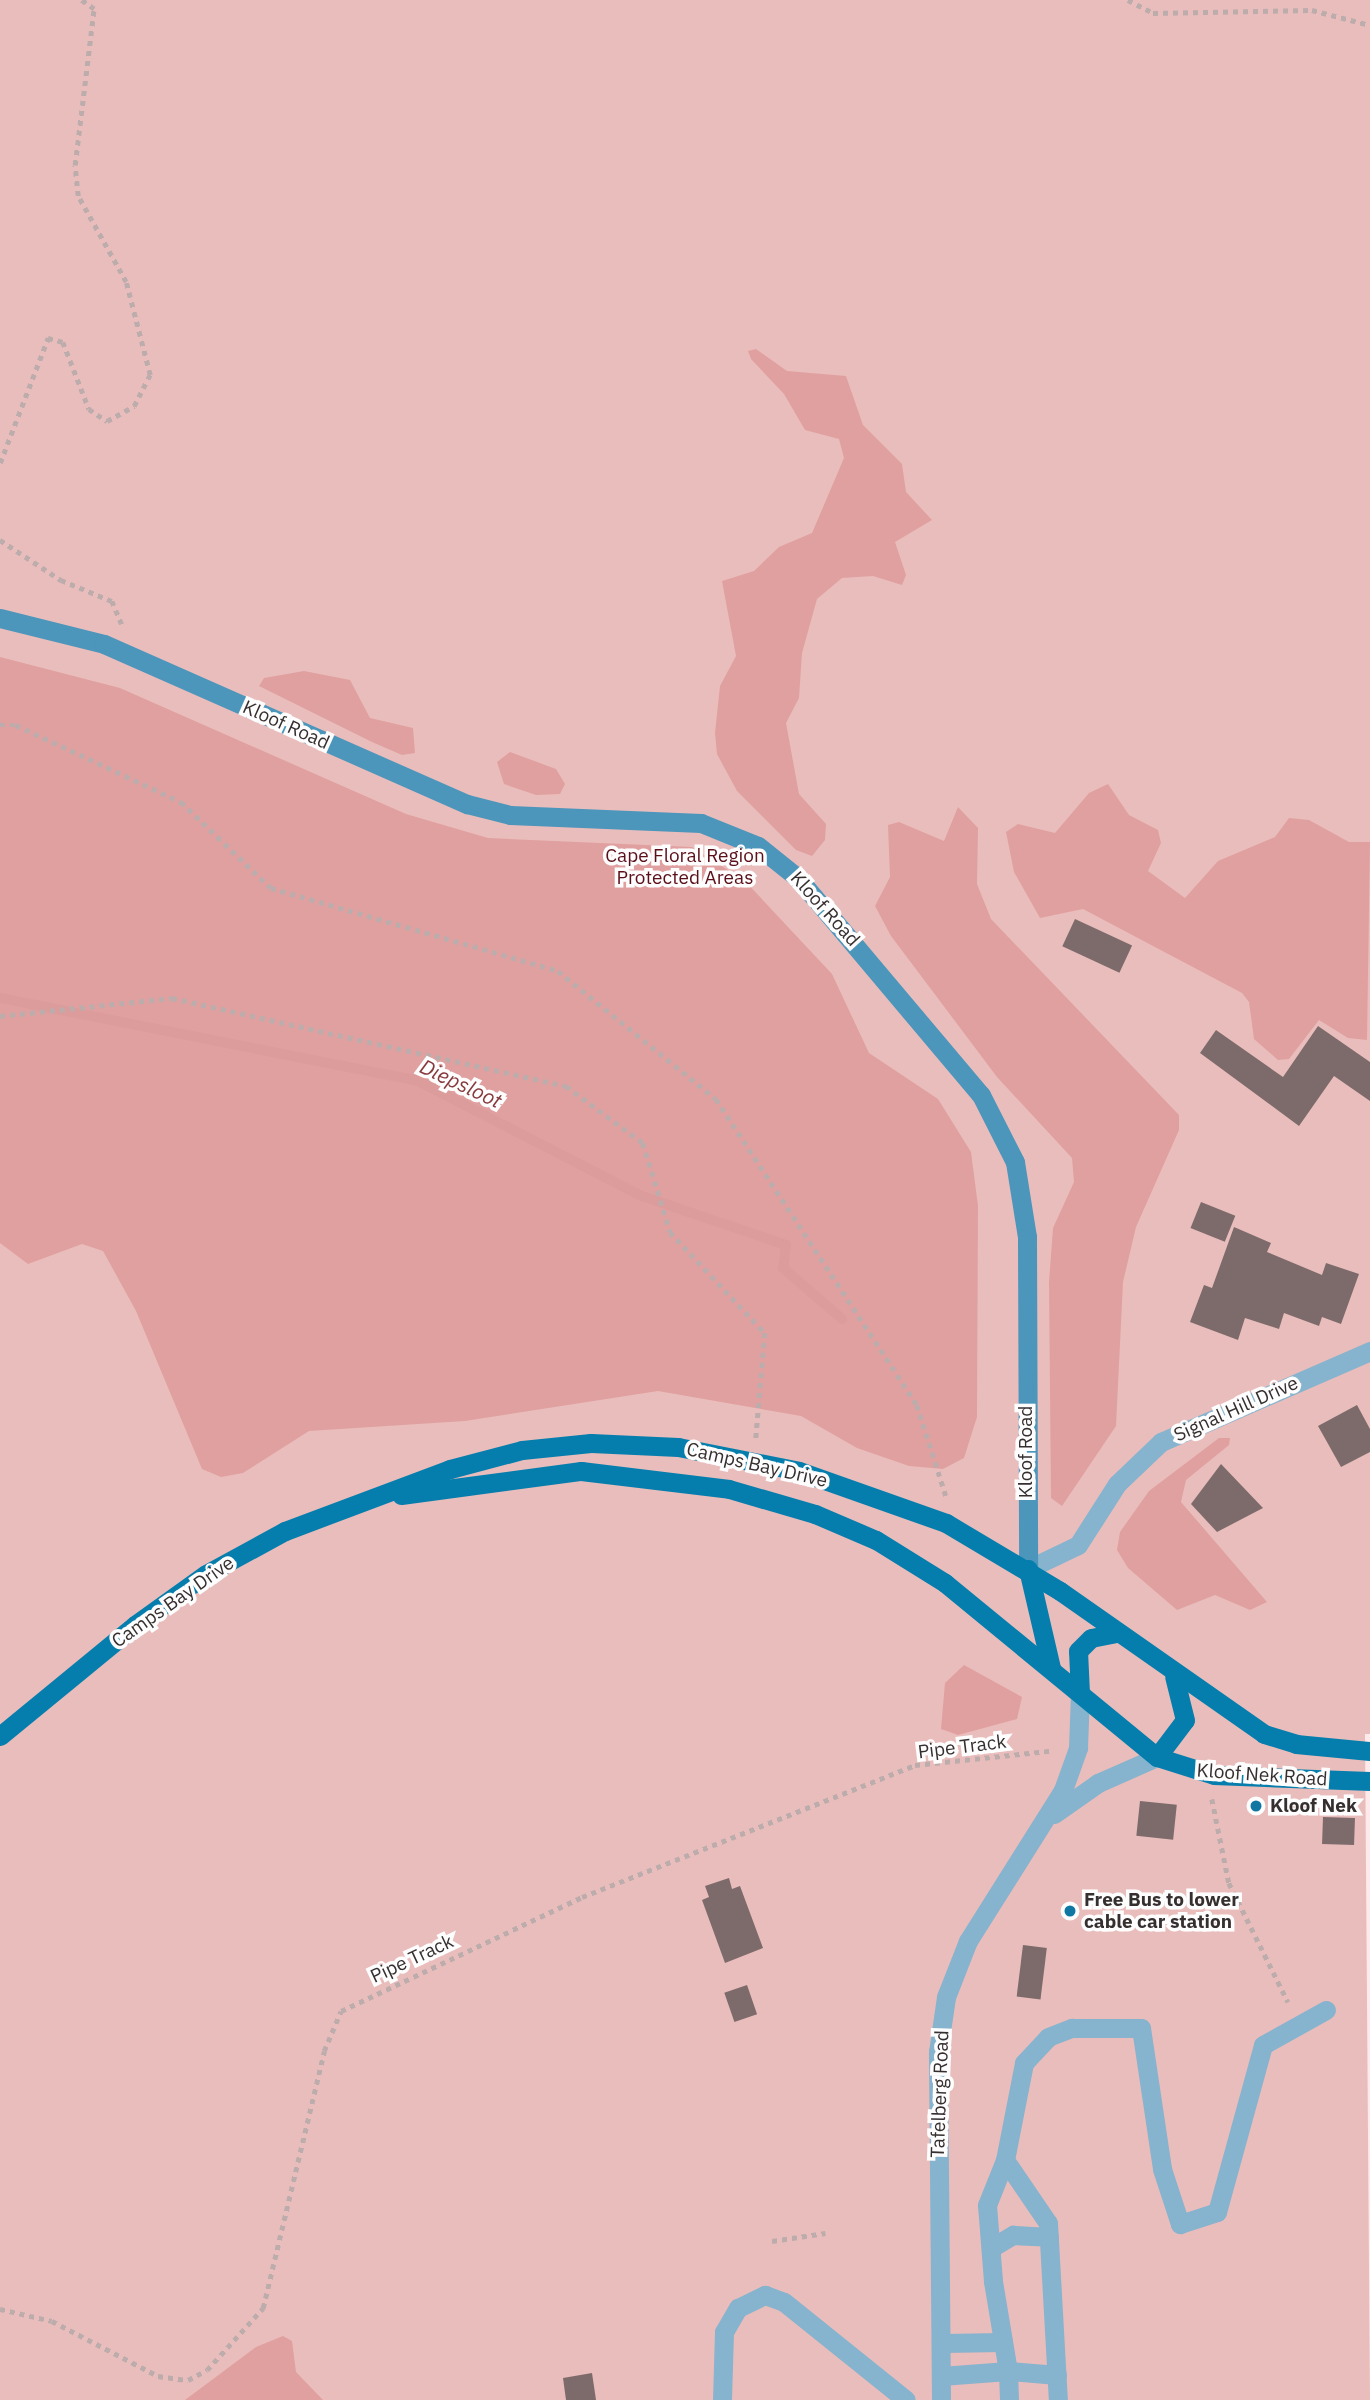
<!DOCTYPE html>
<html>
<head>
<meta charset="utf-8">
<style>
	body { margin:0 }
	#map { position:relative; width:1370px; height:2400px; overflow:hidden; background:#feeaea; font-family:"IBM Plex Sans",sans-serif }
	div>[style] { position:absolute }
	.green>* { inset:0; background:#e9bdbc }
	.forest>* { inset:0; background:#e0a0a0 }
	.stream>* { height:10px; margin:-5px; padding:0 5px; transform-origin:5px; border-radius:5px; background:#db9c9b }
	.building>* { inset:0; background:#7c6b6a; transform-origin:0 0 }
	.path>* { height:4.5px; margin-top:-2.25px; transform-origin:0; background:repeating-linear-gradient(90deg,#bcacac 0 5px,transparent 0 10px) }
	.service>* { height:19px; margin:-9.5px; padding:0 9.5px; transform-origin:9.5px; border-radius:9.5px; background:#86b3cd }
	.secondary>* { height:19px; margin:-9.5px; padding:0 9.5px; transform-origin:9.5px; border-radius:9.5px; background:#4c95bb }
	.primary>* { height:19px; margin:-9.5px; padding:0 9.5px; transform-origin:9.5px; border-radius:9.5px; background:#067ead }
	.dots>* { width:19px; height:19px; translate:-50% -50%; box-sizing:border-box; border:4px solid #fdfdfd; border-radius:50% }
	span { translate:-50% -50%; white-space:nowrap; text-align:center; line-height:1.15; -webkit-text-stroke:7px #fdfdfd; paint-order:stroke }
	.street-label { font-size:19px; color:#362f2f }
	.park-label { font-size:19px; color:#5a0f19 }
	.poi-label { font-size:19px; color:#362f2f; font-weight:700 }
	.left { translate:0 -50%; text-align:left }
	.water-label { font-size:21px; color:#873a3d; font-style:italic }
</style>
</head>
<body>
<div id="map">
	<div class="green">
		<i style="clip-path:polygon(0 0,1370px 0,1370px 1734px,1365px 1734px,1370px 2400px,0 2400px)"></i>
	</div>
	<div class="forest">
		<i style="clip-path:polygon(756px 349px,787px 371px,846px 376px,863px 425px,902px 464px,906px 492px,932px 520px,895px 542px,906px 575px,902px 585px,873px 576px,842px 578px,817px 599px,802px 653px,799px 698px,786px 723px,799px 794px,826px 824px,825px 840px,812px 856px,796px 850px,737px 791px,717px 754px,715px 733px,720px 686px,736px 656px,722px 581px,754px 571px,779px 547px,812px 533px,844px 458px,839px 439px,805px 430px,784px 394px,751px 359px,748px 351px)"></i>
		<i style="clip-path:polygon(0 657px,120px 688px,406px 814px,488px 838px,692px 847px,745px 881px,832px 974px,869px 1053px,938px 1099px,971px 1152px,978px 1206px,977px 1417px,964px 1458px,943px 1469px,909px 1466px,857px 1448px,801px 1416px,658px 1391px,465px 1421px,309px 1431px,243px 1473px,221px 1477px,202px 1469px,136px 1311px,103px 1251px,82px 1244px,28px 1264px,0 1243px)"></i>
		<i style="clip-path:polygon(304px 671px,350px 680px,370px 718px,413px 728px,415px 753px,402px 755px,372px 742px,259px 686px,264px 678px)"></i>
		<i style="clip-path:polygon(510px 752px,556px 769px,565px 784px,560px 794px,536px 795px,504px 784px,497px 762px)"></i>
		<i style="clip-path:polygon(1108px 784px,1129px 815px,1158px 830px,1161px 843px,1148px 871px,1185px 898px,1218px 861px,1275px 837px,1289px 818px,1309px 820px,1349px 842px,1370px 842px,1367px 1040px,1348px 1038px,1319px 1020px,1289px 1059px,1278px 1060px,1254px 1039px,1249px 1002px,1242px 993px,1083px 909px,1040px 918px,1014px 872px,1006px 832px,1018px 824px,1055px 833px,1089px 793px)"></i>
		<i style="clip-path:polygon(958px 807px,978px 828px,977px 884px,991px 919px,1179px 1115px,1179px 1130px,1136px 1227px,1123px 1282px,1116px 1426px,1062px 1506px,1051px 1498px,1049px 1282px,1053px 1228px,1074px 1182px,1072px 1158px,997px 1077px,891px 936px,875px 906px,890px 877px,888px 825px,899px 822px,944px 841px)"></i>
		<i style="clip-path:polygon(1219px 1438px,1230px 1438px,1229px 1445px,1186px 1480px,1181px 1502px,1267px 1602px,1250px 1610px,1215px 1595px,1177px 1610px,1128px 1568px,1117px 1550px,1120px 1532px,1149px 1491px)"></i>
		<i style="clip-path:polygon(964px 1665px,1022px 1697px,1017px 1719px,958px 1735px,941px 1729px,945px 1683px)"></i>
		<i style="clip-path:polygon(283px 2336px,292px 2341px,296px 2372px,323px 2400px,185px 2400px,256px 2347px)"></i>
	</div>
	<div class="stream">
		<i style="left:0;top:998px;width:426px;rotate:11.2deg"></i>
		<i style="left:418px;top:1081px;width:252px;rotate:27.2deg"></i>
		<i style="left:642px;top:1196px;width:152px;rotate:18.8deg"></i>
		<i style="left:786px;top:1245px;width:23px;rotate:97deg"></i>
		<i style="left:783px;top:1268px;width:78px;rotate:40.8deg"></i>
	</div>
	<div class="building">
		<i style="left:1075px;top:919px;width:63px;height:30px;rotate:25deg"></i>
		<i style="clip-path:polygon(1318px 1026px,1370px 1062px,1370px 1101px,1334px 1076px,1299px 1126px,1200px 1053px,1216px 1030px,1283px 1077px)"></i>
		<i style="left:1201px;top:1202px;width:37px;height:28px;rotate:22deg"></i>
		<i style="clip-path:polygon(1234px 1227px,1271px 1243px,1267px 1252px,1322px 1275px,1326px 1263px,1359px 1274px,1341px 1324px,1322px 1317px,1319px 1326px,1284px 1313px,1279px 1329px,1245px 1318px,1238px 1340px,1190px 1322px,1204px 1285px,1212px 1288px)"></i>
		<i style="clip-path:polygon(1357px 1405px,1370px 1429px,1370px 1452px,1341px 1467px,1318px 1426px)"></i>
		<i style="clip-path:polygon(1221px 1464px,1263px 1508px,1217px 1532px,1191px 1504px)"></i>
		<i style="left:1140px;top:1801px;width:37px;height:35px;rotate:6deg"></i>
		<i style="left:1323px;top:1817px;width:32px;height:27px;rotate:2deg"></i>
		<i style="clip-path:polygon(729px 1878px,732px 1889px,740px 1886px,763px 1948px,725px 1963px,702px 1900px,709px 1897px,705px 1886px)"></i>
		<i style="left:1023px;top:1945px;width:24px;height:52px;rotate:7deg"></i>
		<i style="left:747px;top:1985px;width:31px;height:24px;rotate:71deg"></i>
		<i style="clip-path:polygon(592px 2373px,596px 2400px,566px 2400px,563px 2378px)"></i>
	</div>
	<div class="path">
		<i style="left:1128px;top:0;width:28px;rotate:27deg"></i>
		<i style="left:1153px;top:13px;width:159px;rotate:-1.1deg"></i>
		<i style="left:1312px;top:10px;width:60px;rotate:14.5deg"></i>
		<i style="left:0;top:463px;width:134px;rotate:-69deg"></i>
		<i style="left:48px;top:338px;width:16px;rotate:15deg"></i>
		<i style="left:63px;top:342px;width:72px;rotate:68.8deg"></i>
		<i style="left:89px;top:409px;width:22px;rotate:34deg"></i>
		<i style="left:107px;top:421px;width:31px;rotate:-29deg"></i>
		<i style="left:134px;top:406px;width:35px;rotate:-63deg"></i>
		<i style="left:150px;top:375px;width:96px;rotate:-104.5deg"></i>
		<i style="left:126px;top:282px;width:98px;rotate:-119.2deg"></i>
		<i style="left:78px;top:196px;width:31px;rotate:-96deg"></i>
		<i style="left:75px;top:165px;width:157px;rotate:-83.1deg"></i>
		<i style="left:94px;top:9px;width:16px;rotate:-145deg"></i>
		<i style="left:0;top:540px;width:73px;rotate:33.3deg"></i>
		<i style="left:61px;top:580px;width:55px;rotate:22.4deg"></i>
		<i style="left:112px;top:601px;width:25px;rotate:67deg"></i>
		<i style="left:0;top:725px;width:16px"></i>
		<i style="left:16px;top:725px;width:182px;rotate:25deg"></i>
		<i style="left:181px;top:802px;width:124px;rotate:43.7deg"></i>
		<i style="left:271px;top:888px;width:299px;rotate:16.1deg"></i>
		<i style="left:558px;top:971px;width:203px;rotate:39deg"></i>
		<i style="left:716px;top:1099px;width:366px;rotate:56.7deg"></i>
		<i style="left:917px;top:1405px;width:99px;rotate:72.3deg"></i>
		<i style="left:0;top:1016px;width:173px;rotate:-6deg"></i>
		<i style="left:172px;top:998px;width:404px;rotate:12.6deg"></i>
		<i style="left:566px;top:1086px;width:96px;rotate:36.5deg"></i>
		<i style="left:643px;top:1143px;width:93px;rotate:73.1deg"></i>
		<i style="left:670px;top:1232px;width:139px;rotate:46.8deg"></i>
		<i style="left:765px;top:1333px;width:106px;rotate:94.9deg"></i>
		<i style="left:1212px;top:1799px;width:86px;rotate:78.6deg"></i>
		<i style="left:1229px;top:1883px;width:133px;rotate:63.6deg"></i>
		<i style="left:772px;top:2241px;width:54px;rotate:-8.6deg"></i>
		<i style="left:0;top:2309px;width:53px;rotate:13deg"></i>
		<i style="left:52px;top:2321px;width:119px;rotate:27.4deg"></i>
		<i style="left:158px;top:2376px;width:30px;rotate:8deg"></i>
		<i style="left:188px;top:2380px;width:21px;rotate:-28deg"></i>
		<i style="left:207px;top:2370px;width:84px;rotate:-47.9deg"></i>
		<i style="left:263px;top:2308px;width:264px;rotate:-76.6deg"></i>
		<i style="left:324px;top:2051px;width:43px;rotate:-67deg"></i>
		<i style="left:341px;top:2011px;width:267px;rotate:-25.3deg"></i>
		<i style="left:582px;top:1897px;width:358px;rotate:-21.6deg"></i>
		<i style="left:915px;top:1765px;width:135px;rotate:-6deg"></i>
	</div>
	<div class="service">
		<i style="left:1028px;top:1569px;width:55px;rotate:-25.6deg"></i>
		<i style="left:1078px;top:1545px;width:72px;rotate:-57.4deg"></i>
		<i style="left:1117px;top:1484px;width:61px;rotate:-43.7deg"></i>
		<i style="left:1161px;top:1442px;width:228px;rotate:-23.5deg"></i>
		<i style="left:1054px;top:1814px;width:54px;rotate:-35.2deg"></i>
		<i style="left:1098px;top:1783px;width:64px;rotate:-23.8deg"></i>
		<i style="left:1005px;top:2160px;width:76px;rotate:55.7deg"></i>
		<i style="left:1048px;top:2223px;width:177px;rotate:86.8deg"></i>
		<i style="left:991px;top:2248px;width:26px;rotate:-31deg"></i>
		<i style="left:1013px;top:2235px;width:36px;rotate:3deg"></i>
		<i style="left:943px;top:2343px;width:60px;rotate:-1deg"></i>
		<i style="left:1057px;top:2375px;width:49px;rotate:-175.3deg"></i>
		<i style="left:1008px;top:2371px;width:91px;rotate:-99.5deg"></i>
		<i style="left:993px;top:2281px;width:76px;rotate:-94.5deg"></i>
		<i style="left:987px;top:2205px;width:48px;rotate:-68.2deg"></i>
		<i style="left:1005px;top:2160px;width:99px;rotate:-78.9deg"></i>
		<i style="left:1024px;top:2063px;width:35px;rotate:-47deg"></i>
		<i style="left:1048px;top:2037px;width:26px;rotate:-21deg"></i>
		<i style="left:1072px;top:2028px;width:69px"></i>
		<i style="left:1141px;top:2028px;width:143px;rotate:81.5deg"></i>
		<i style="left:1162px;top:2169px;width:58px;rotate:71.9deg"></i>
		<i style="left:1180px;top:2224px;width:39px;rotate:-18deg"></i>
		<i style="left:1217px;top:2212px;width:173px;rotate:-74.6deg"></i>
		<i style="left:1263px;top:2045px;width:72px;rotate:-29.1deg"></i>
		<i style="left:941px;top:2376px;width:67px;rotate:-4.3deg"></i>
		<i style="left:1008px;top:2371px;width:29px;rotate:88deg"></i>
		<i style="left:722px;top:2400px;width:68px;rotate:-88.3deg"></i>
		<i style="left:724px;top:2332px;width:28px;rotate:-60deg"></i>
		<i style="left:738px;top:2308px;width:30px;rotate:-26deg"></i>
		<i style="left:765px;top:2295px;width:20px;rotate:20deg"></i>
		<i style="left:784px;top:2302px;width:156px;rotate:38.8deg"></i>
		<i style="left:941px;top:2400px;width:348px;rotate:-90.5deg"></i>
		<i style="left:938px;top:2052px;width:56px;rotate:-81.7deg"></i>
		<i style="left:946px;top:1997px;width:60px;rotate:-68.6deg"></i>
		<i style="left:968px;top:1941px;width:178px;rotate:-57.8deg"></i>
		<i style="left:1063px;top:1790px;width:45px;rotate:-70.3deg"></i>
		<i style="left:1078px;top:1748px;width:55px;rotate:-87.9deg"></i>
	</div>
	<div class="secondary">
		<i style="left:0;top:618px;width:107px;rotate:14deg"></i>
		<i style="left:104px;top:644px;width:397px;rotate:23.8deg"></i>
		<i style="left:467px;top:804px;width:44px;rotate:14.3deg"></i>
		<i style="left:510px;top:815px;width:191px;rotate:2.4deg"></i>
		<i style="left:701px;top:823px;width:61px;rotate:22deg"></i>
		<i style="left:758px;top:846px;width:51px;rotate:38.7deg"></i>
		<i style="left:798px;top:878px;width:284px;rotate:49.9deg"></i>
		<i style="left:981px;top:1095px;width:75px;rotate:63.1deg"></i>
		<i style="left:1015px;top:1162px;width:76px;rotate:80.9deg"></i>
		<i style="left:1027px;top:1237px;width:332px;rotate:89.8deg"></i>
	</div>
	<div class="primary">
		<i style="left:401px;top:1495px;width:182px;rotate:-7.6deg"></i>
		<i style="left:581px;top:1471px;width:149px;rotate:6.9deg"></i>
		<i style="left:729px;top:1489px;width:90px;rotate:16.2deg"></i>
		<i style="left:815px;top:1514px;width:66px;rotate:23.1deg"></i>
		<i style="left:876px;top:1540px;width:81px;rotate:31.9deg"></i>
		<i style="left:945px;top:1583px;width:274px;rotate:39.4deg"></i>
		<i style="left:1157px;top:1757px;width:60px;rotate:17.5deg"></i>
		<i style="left:1214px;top:1775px;width:156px;rotate:2.2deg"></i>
		<i style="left:1028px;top:1569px;width:102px;rotate:76.9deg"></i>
		<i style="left:1080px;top:1693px;width:42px;rotate:-92.7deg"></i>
		<i style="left:1078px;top:1651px;width:18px;rotate:-45deg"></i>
		<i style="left:1091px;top:1638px;width:26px;rotate:-11deg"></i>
		<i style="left:0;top:1736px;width:175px;rotate:-39.4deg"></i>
		<i style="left:135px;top:1625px;width:87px;rotate:-35.7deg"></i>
		<i style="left:206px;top:1574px;width:90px;rotate:-28.6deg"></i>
		<i style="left:285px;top:1531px;width:176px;rotate:-20.6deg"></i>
		<i style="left:450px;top:1469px;width:74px;rotate:-14.8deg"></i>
		<i style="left:522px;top:1450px;width:69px;rotate:-5.8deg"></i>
		<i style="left:591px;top:1443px;width:87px;rotate:2.6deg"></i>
		<i style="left:678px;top:1447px;width:123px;rotate:11.2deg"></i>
		<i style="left:799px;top:1471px;width:156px;rotate:19.5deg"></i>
		<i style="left:946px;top:1523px;width:133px;rotate:30.8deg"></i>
		<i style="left:1060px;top:1591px;width:249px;rotate:35deg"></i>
		<i style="left:1264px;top:1734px;width:34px;rotate:17deg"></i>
		<i style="left:1296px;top:1744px;width:74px;rotate:5.4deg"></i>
		<i style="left:1157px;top:1757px;width:46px;rotate:-52.9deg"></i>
		<i style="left:1185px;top:1720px;width:45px;rotate:-104deg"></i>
	</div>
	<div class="dots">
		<i style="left:1256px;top:1806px;background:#1077a2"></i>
		<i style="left:1070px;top:1911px;background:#1077a2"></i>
	</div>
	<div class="street-label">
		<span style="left:286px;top:725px;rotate:24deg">Kloof Road</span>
		<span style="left:825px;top:909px;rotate:48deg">Kloof Road</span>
		<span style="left:1236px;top:1409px;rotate:-24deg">Signal Hill Drive</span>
		<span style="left:1026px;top:1452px;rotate:-90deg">Kloof Road</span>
		<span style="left:757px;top:1465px;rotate:13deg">Camps Bay Drive</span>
		<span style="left:173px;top:1602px;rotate:-35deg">Camps Bay Drive</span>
		<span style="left:962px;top:1747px;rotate:-7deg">Pipe Track</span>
		<span style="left:1262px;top:1775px;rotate:4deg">Kloof Nek Road</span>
		<span style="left:412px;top:1959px;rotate:-25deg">Pipe Track</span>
		<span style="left:940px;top:2094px;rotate:-88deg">Tafelberg Road</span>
	</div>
	<div class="park-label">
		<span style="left:685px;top:867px">Cape Floral Region<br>Protected Areas</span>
	</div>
	<div class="poi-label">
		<span class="left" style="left:1270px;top:1806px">Kloof Nek</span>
		<span class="left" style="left:1084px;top:1911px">Free Bus to lower<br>cable car station</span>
	</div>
	<div class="water-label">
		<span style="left:461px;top:1083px;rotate:25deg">Diepsloot</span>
	</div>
</div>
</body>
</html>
